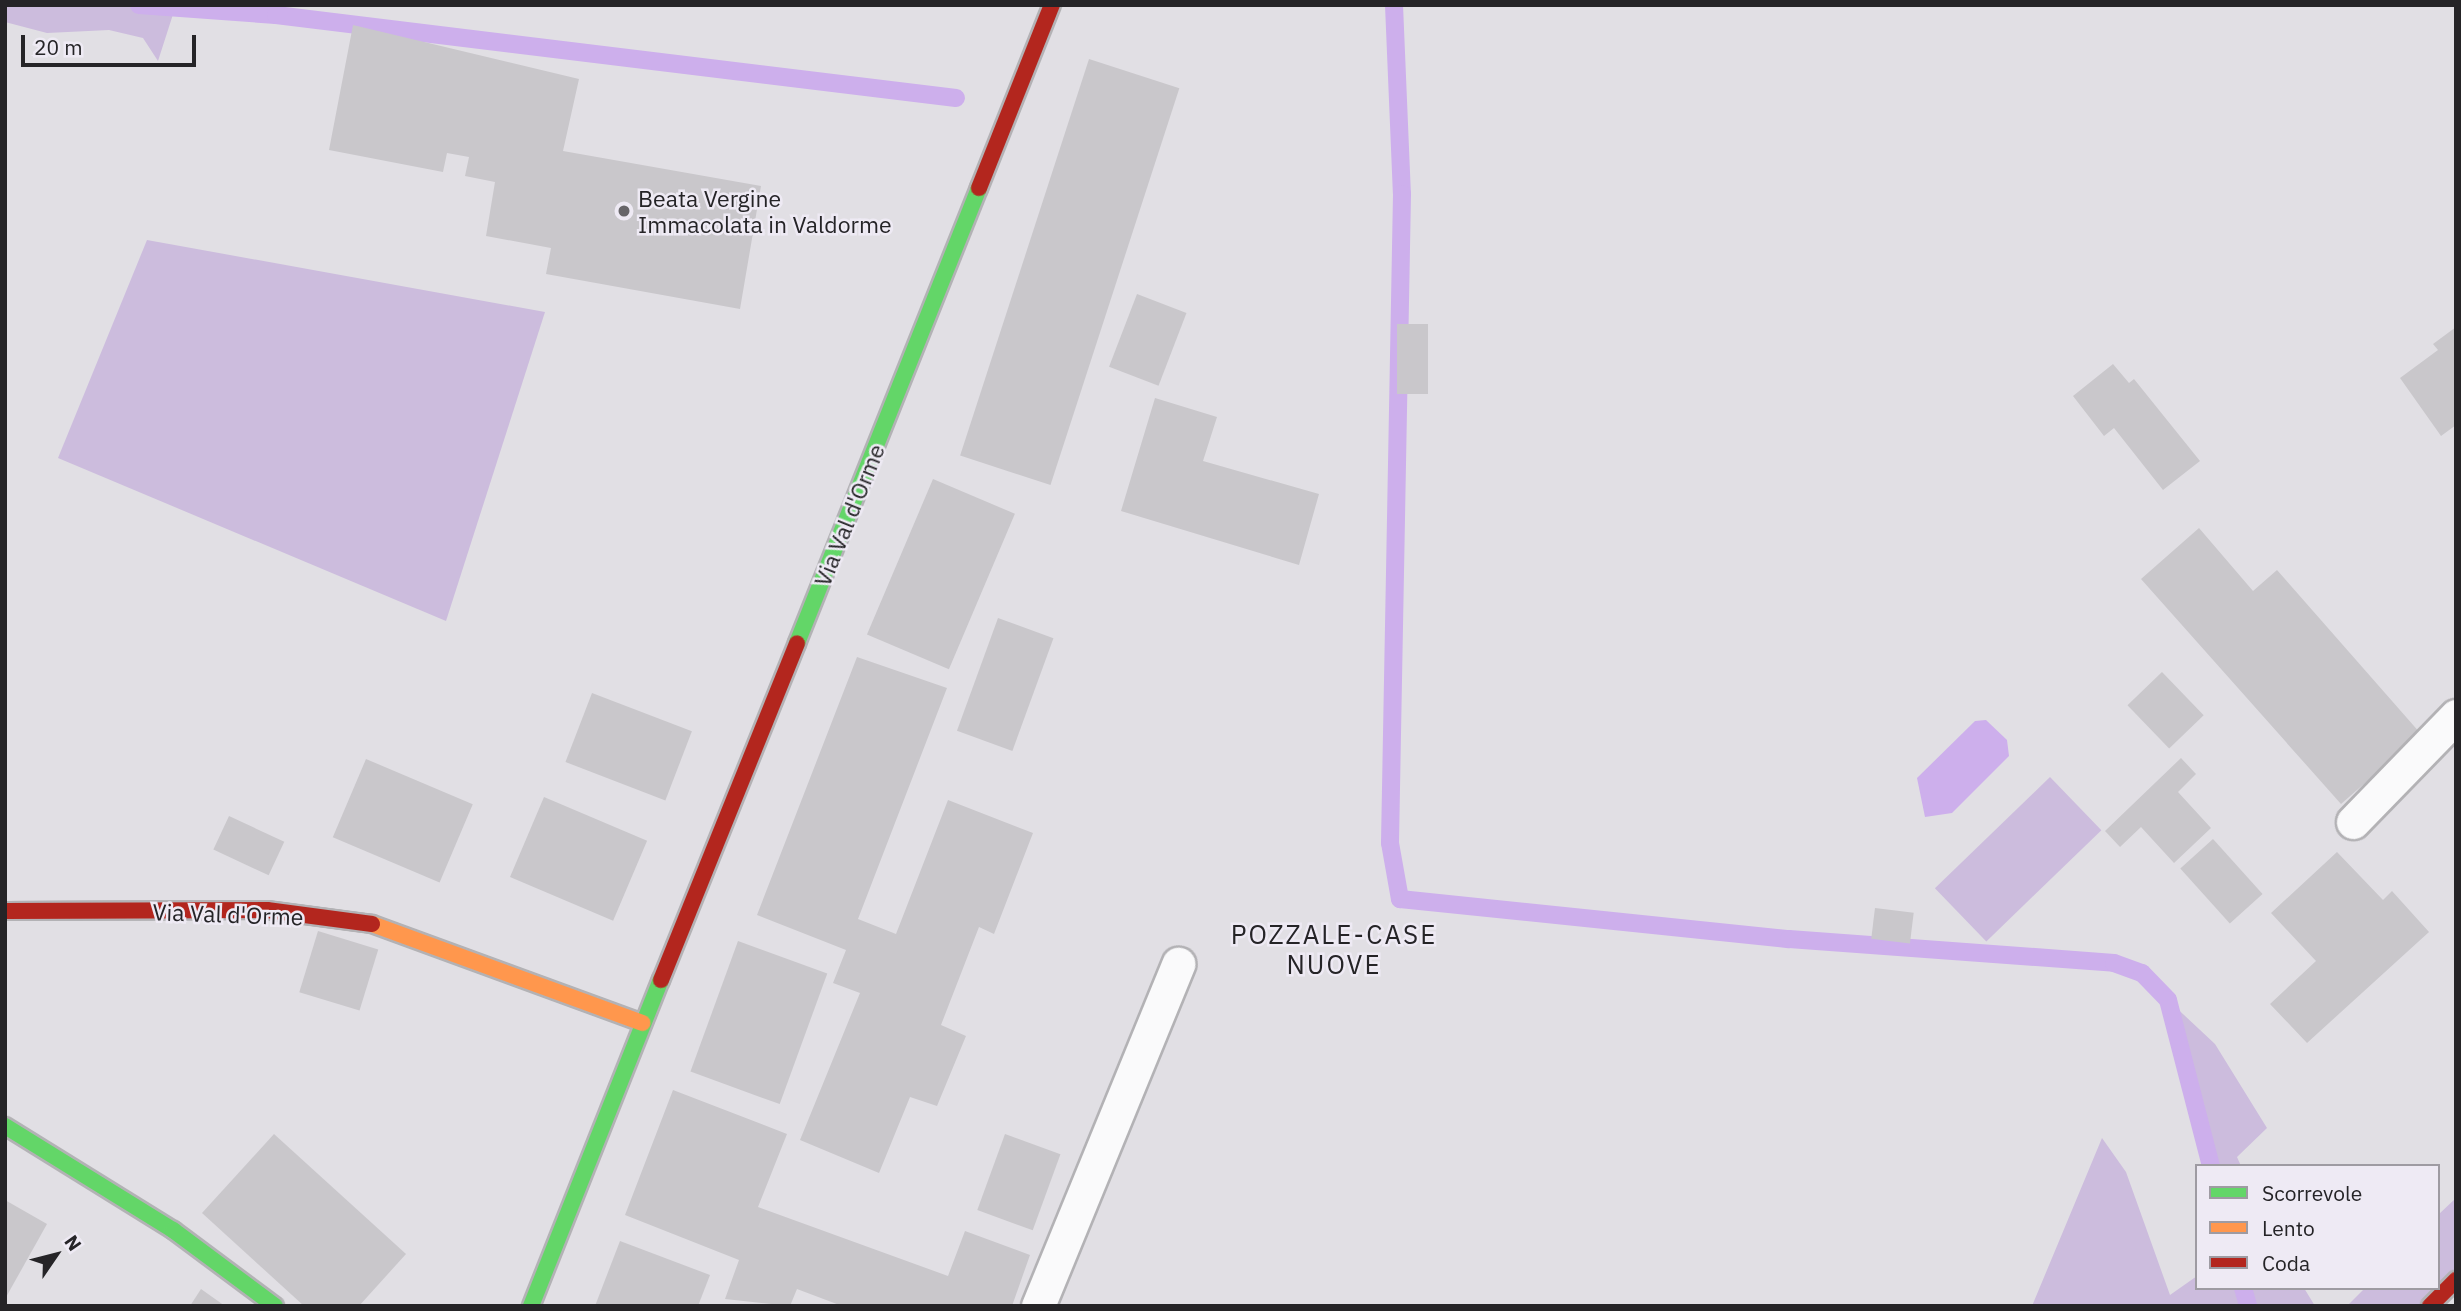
<!DOCTYPE html>
<html>
<head>
<meta charset="utf-8">
<style>
	body { margin:0 }
	#map { position:relative; width:2461px; height:1311px; overflow:hidden; background:#e1dfe4; font-family:"IBM Plex Sans",sans-serif }
	div>[style] { position:absolute }
	.green>* { inset:0; background:#ccbcdd; transform-origin:0 0 }
	.water>* { inset:0; background:#cdafec }
	.stream>* { height:18px; margin:-9px; padding:0 9px; transform-origin:9px; border-radius:9px; background:#cdafec }
	.building>* { inset:0; background:#c9c7cb; transform-origin:0 0 }
	.roads { filter:drop-shadow(2px 0 #b3b2b5) drop-shadow(-2px 0 #b3b2b5) drop-shadow(0 2px #b3b2b5) drop-shadow(0 -2px #b3b2b5) }
	.lane>* { height:33px; margin:-16.5px; padding:0 16.5px; transform-origin:16.5px; border-radius:16.5px; background:#fafafb }
	.fast>* { height:16px; margin:-8px; padding:0 8px; transform-origin:8px; border-radius:8px; background:#63d668 }
	.slow>* { height:16px; margin:-8px; padding:0 8px; transform-origin:8px; border-radius:8px; background:#ff974d }
	.jam>* { height:16px; margin:-8px; padding:0 8px; transform-origin:8px; border-radius:8px; background:#b3261e }
	.dots>* { width:19px; height:19px; translate:-50% -50%; box-sizing:border-box; border:4px solid #eeeaf4; border-radius:50% }
	span { translate:-50% -50%; white-space:nowrap; text-align:center; line-height:1.15; -webkit-text-stroke:5px #eeeaf4; paint-order:stroke }
	.poi-label { font-size:23px; color:#252427 }
	.left { translate:0 -50%; text-align:left }
	.street-label { font-size:23px; color:#252427 }
	.quarter-label { font-size:26px; color:#252427; letter-spacing:2px }
	.frame { position:absolute; inset:0; border:7px solid #252427; pointer-events:none }
	.legend { position:absolute; left:2195px; top:1164px; width:245px; height:126px; box-sizing:border-box; background:#eeeaf4; border:2px solid #9e9ba2; margin:0; padding:9px 12px; list-style:none; font-size:21px; color:#252427 }
	.legend li { display:flex; align-items:center; gap:14px; height:35px }
	.legend b { width:35px; border:2px solid #9e9ba2 }
	.north { position:absolute; left:21px; top:1220px; width:70px; height:70px; -webkit-text-stroke:5px #eeeaf4; paint-order:stroke; rotate:55deg; font-size:19px; font-weight:700; line-height:28px; text-align:center; color:#252427 }
	.north::after { content:''; display:block; margin:auto; width:24px; height:32px; background:#252427; clip-path:polygon(50% 0,100% 100%,50% 72%,0 100%) }
	.scale { position:absolute; left:21px; top:35px; width:175px; height:32px; box-sizing:border-box; border:4px solid #252427; border-top:0; padding-left:9px; font-size:21px; line-height:24px; white-space:nowrap; color:#252427; -webkit-text-stroke:5px #eeeaf4; paint-order:stroke }
</style>
</head>
<body>
<div id="map">
	<div class="green">
		<i style="clip-path:polygon(5px 5px,176px 5px,158px 61px,143px 38px,109px 30px,47px 33px,5px 22px)"></i>
		<i style="clip-path:polygon(147px 240px,545px 312px,446px 621px,58px 458px)"></i>
		<i style="left:2050px;top:777px;width:74px;height:160px;rotate:46deg"></i>
		<i style="clip-path:polygon(2168px 1000px,2215px 1044px,2267px 1128px,2237px 1157px,2241px 1166px,2211px 1166px)"></i>
		<i style="clip-path:polygon(2102px 1138px,2126px 1172px,2170px 1295px,2197px 1276px,2197px 1288px,2304px 1288px,2315px 1306px,2032px 1306px)"></i>
		<i style="clip-path:polygon(2456px 1198px,2456px 1280px,2430px 1306px,2347px 1306px,2365px 1288px,2438px 1288px,2438px 1215px)"></i>
	</div>
	<div class="water">
		<i style="clip-path:polygon(1986px 720px,2007px 740px,2009px 756px,1952px 813px,1925px 817px,1917px 778px,1975px 721px)"></i>
	</div>
	<div class="stream">
		<i style="left:139px;top:5px;width:137px;rotate:4.2deg"></i>
		<i style="left:276px;top:15px;width:685px;rotate:6.96deg"></i>
		<i style="left:1394px;top:5px;width:189px;rotate:87.6deg"></i>
		<i style="left:1402px;top:194px;width:649px;rotate:91.06deg"></i>
		<i style="left:1390px;top:843px;width:57px;rotate:79.9deg"></i>
		<i style="left:1400px;top:899px;width:391px;rotate:5.9deg"></i>
		<i style="left:1789px;top:939px;width:326px;rotate:4.2deg"></i>
		<i style="left:2114px;top:963px;width:30px;rotate:20deg"></i>
		<i style="left:2142px;top:973px;width:37px;rotate:46deg"></i>
		<i style="left:2168px;top:1000px;width:171px;rotate:75.5deg"></i>
		<i style="left:2243px;top:1288px;width:19px;rotate:74deg"></i>
	</div>
	<div class="building">
		<i style="clip-path:polygon(353px 25px,579px 79px,563px 151px,761px 186px,740px 309px,546px 274px,551px 248px,486px 236px,495px 182px,465px 176px,469px 157px,447px 153px,443px 172px,329px 150px)"></i>
		<i style="left:1089px;top:59px;width:95px;height:417px;rotate:18deg"></i>
		<i style="left:1137px;top:294px;width:53px;height:78px;rotate:21deg"></i>
		<i style="left:1428px;top:324px;width:70px;height:31px;rotate:90deg"></i>
		<i style="clip-path:polygon(2456px 327px,2456px 425px,2441px 436px,2400px 378px,2438px 350px,2433px 344px)"></i>
		<i style="clip-path:polygon(2113px 364px,2129px 383px,2134px 379px,2200px 461px,2163px 490px,2114px 428px,2104px 436px,2073px 396px)"></i>
		<i style="clip-path:polygon(1155px 398px,1217px 417px,1203px 461px,1319px 494px,1299px 565px,1121px 511px)"></i>
		<i style="left:933px;top:479px;width:89px;height:169px;rotate:23deg"></i>
		<i style="clip-path:polygon(2199px 528px,2253px 591px,2277px 570px,2421px 734px,2341px 804px,2141px 579px)"></i>
		<i style="left:998px;top:618px;width:59px;height:120px;rotate:20deg"></i>
		<i style="clip-path:polygon(857px 657px,947px 688px,858px 919px,896px 934px,948px 800px,1033px 833px,994px 934px,979px 927px,941px 1025px,966px 1036px,937px 1106px,910px 1097px,879px 1173px,800px 1140px,860px 993px,833px 983px,846px 950px,757px 915px)"></i>
		<i style="left:2162px;top:672px;width:60px;height:48px;rotate:46deg"></i>
		<i style="left:592px;top:693px;width:107px;height:74px;rotate:21deg"></i>
		<i style="clip-path:polygon(2181px 758px,2196px 774px,2178px 792px,2211px 828px,2174px 863px,2141px 827px,2120px 847px,2105px 831px)"></i>
		<i style="left:366px;top:759px;width:116px;height:85px;rotate:23deg"></i>
		<i style="left:544px;top:797px;width:112px;height:87px;rotate:23deg"></i>
		<i style="left:229px;top:816px;width:61px;height:37px;rotate:25deg"></i>
		<i style="left:2213px;top:839px;width:74px;height:44px;rotate:48deg"></i>
		<i style="clip-path:polygon(2337px 852px,2383px 900px,2392px 891px,2429px 932px,2307px 1043px,2270px 1004px,2316px 961px,2271px 913px)"></i>
		<i style="left:1875px;top:908px;width:39px;height:31px;rotate:7deg"></i>
		<i style="left:318px;top:931px;width:63px;height:64px;rotate:17deg"></i>
		<i style="left:738px;top:941px;width:95px;height:139px;rotate:20deg"></i>
		<i style="clip-path:polygon(673px 1090px,787px 1134px,758px 1207px,948px 1276px,965px 1231px,1030px 1255px,1012px 1306px,842px 1306px,797px 1289px,790px 1306px,725px 1299px,739px 1260px,625px 1215px)"></i>
		<i style="clip-path:polygon(274px 1134px,406px 1254px,359px 1306px,304px 1306px,202px 1213px)"></i>
		<i style="left:1005px;top:1134px;width:59px;height:81px;rotate:20deg"></i>
		<i style="clip-path:polygon(5px 1200px,47px 1224px,5px 1299px)"></i>
		<i style="clip-path:polygon(620px 1241px,710px 1275px,698px 1306px,595px 1306px)"></i>
		<i style="clip-path:polygon(201px 1289px,225px 1306px,190px 1306px)"></i>
	</div>
	<div class="roads">
		<div class="lane">
			<i style="left:2353px;top:822px;width:148px;rotate:-45.8deg"></i>
			<i style="left:1038px;top:1306px;width:370px;rotate:-67.7deg"></i>
		</div>
		<div class="fast">
			<i style="left:797px;top:643px;width:490px;rotate:-68.2deg"></i>
			<i style="left:5px;top:1126px;width:198px;rotate:31.8deg"></i>
			<i style="left:173px;top:1230px;width:127px;rotate:36.7deg"></i>
			<i style="left:531px;top:1306px;width:351px;rotate:-68.3deg"></i>
		</div>
		<div class="slow">
			<i style="left:372px;top:924px;width:288px;rotate:20.1deg"></i>
		</div>
		<div class="jam">
			<i style="left:979px;top:188px;width:197px;rotate:-68.3deg"></i>
			<i style="left:5px;top:911px;width:262px;rotate:-0.2deg"></i>
			<i style="left:267px;top:910px;width:106px;rotate:7.6deg"></i>
			<i style="left:661px;top:980px;width:363px;rotate:-68deg"></i>
			<i style="left:2430px;top:1306px;width:37px;rotate:-45deg"></i>
		</div>
	</div>
	<div class="dots">
		<i style="left:624px;top:211px;background:#676569"></i>
	</div>
	<div class="poi-label">
		<span class="left" style="left:638px;top:211px">Beata Vergine<br>Immacolata in Valdorme</span>
	</div>
	<div class="street-label">
		<span style="left:849px;top:515px;rotate:-68deg">Via Val d'Orme</span>
		<span style="left:228px;top:914px;rotate:2deg">Via Val d'Orme</span>
	</div>
	<div class="quarter-label">
		<span style="left:1334px;top:950px">POZZALE-CASE<br>NUOVE</span>
	</div>
	<div class="frame"></div>
	<ul class="legend">
	<li><b style="height:9px;background:#63d668"></b>Scorrevole</li>
	<li><b style="height:9px;background:#ff974d"></b>Lento</li>
	<li><b style="height:9px;background:#b3261e"></b>Coda</li>
	</ul>
	<div class="north">N</div>
	<div class="scale">20 m</div>
</div>
</body>
</html>
